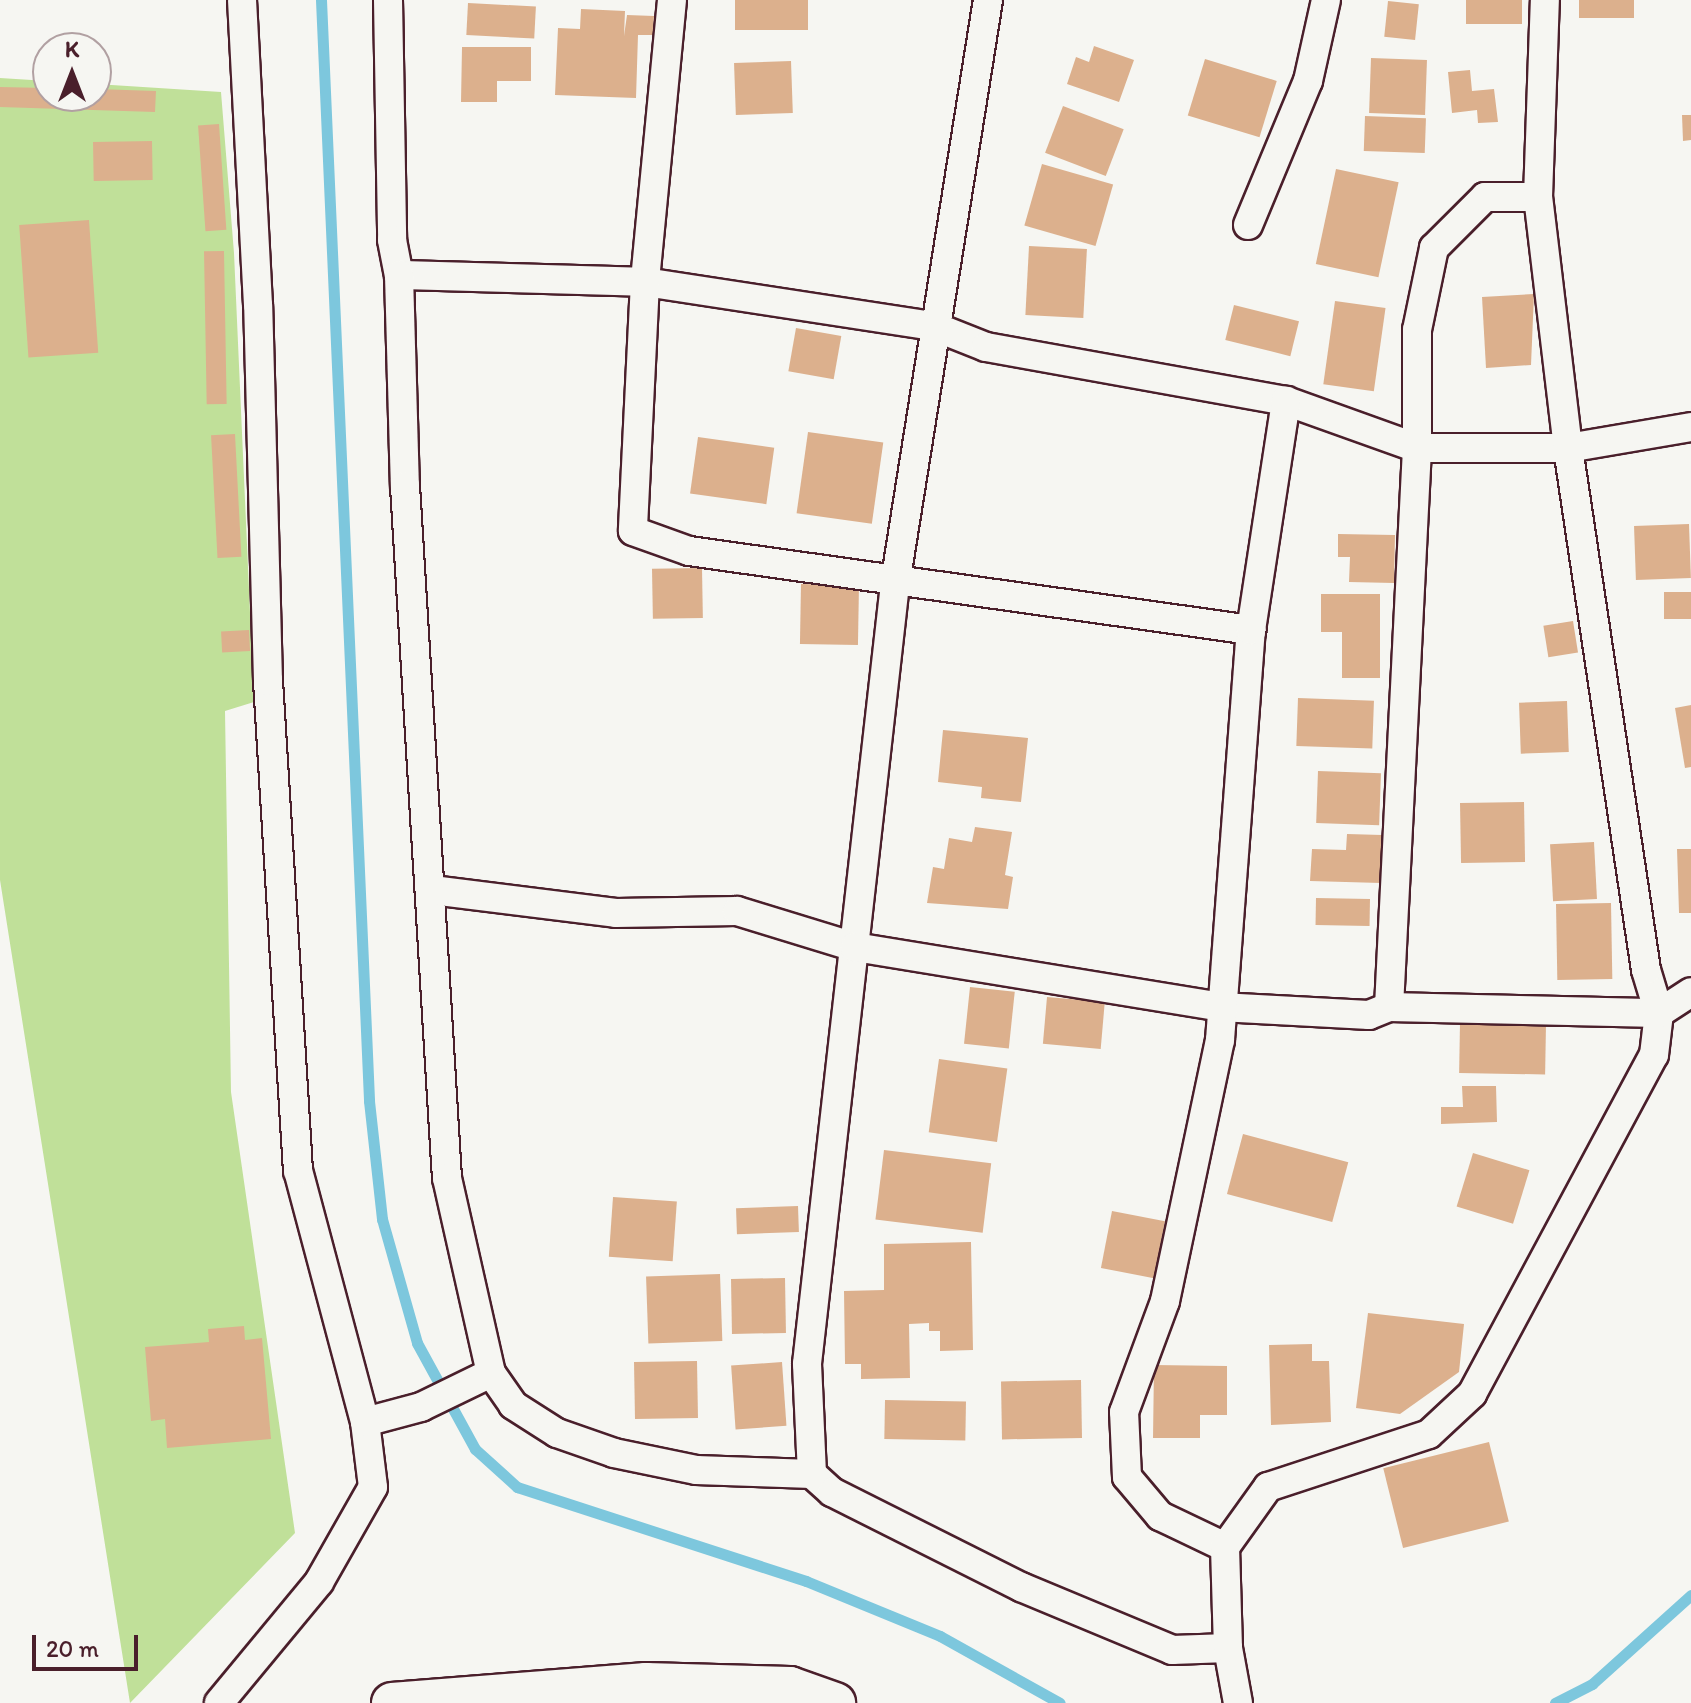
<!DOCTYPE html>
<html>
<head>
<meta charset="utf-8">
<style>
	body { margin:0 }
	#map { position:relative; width:1691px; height:1703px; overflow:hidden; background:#f6f6f2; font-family:Itim,sans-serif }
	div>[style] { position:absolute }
	.green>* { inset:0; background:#c0e099 }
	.stream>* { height:11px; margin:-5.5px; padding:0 5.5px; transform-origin:5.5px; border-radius:5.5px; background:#7dc7dd }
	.building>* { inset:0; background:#dcb08d; transform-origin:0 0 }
	.roads { filter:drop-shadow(2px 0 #4a1f2b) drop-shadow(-2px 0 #4a1f2b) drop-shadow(0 2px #4a1f2b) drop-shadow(0 -2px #4a1f2b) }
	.street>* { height:28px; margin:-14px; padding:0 14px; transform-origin:14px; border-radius:14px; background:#f6f6f2 }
	.secondary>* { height:40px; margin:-20px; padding:0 20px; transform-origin:20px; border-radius:20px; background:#f6f6f2 }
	span { translate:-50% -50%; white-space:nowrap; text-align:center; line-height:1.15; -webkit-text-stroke:6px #f6f6f2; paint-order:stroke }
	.north { position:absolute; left:32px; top:32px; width:80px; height:80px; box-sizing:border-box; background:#f6f6f2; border:2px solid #b1a0a2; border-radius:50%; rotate:0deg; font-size:22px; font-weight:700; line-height:32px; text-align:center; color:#4a1f2b }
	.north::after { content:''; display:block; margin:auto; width:28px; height:36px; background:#4a1f2b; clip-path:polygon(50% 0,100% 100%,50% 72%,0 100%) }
	.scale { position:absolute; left:32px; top:1635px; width:106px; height:36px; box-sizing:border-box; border:4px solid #4a1f2b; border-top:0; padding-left:10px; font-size:24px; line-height:28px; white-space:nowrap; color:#4a1f2b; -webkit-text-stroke:6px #f6f6f2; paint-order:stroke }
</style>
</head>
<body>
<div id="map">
	<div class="green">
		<i style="clip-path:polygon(0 78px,48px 81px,48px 96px,96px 96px,96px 84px,221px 92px,234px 253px,254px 702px,225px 711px,231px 1092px,295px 1533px,130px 1703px,0 880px)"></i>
	</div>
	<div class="stream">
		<i style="left:321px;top:0;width:1102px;rotate:87.5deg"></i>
		<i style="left:369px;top:1101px;width:119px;rotate:83.7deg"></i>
		<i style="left:382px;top:1219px;width:129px;rotate:74.2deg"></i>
		<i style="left:417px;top:1343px;width:121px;rotate:61.3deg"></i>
		<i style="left:475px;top:1449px;width:57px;rotate:42.1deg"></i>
		<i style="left:517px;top:1487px;width:304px;rotate:18deg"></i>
		<i style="left:806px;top:1581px;width:145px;rotate:22.3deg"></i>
		<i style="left:940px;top:1636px;width:137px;rotate:29.2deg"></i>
		<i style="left:1555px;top:1703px;width:42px;rotate:-27.2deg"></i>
		<i style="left:1592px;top:1684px;width:133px;rotate:-42deg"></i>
	</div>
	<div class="building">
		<i style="left:735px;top:0;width:73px;height:30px"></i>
		<i style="left:1466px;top:0;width:56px;height:24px"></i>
		<i style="left:1579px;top:0;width:55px;height:18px"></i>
		<i style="left:1388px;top:1px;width:31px;height:36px;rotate:6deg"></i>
		<i style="left:468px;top:3px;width:68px;height:32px;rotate:3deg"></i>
		<i style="clip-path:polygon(581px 9px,625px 11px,624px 36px,627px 15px,654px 16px,653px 35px,638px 35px,636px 98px,555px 95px,558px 28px,580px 29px)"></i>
		<i style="clip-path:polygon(1094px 46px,1134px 60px,1119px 102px,1067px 84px,1076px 57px,1089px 62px)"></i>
		<i style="clip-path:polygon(462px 47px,531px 47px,531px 81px,497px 81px,497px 102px,461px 102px)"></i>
		<i style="left:1371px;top:58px;width:56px;height:55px;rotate:2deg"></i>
		<i style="left:1205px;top:59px;width:75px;height:59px;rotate:17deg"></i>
		<i style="left:791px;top:61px;width:52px;height:57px;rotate:88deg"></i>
		<i style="clip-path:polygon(1470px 70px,1472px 91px,1494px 89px,1498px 122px,1478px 123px,1477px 110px,1452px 113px,1448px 72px)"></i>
		<i style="clip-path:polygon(0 87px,48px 88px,48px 96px,96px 96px,96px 89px,156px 91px,155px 112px,0 107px)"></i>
		<i style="left:1063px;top:106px;width:65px;height:50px;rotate:21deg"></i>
		<i style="clip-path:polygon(1682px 115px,1691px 115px,1691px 140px,1683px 141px)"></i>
		<i style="left:1365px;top:116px;width:61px;height:35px;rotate:2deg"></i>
		<i style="left:219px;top:124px;width:106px;height:21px;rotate:86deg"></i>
		<i style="left:152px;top:141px;width:39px;height:59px;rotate:89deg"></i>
		<i style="left:1042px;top:164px;width:74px;height:64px;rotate:16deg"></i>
		<i style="left:1336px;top:169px;width:64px;height:97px;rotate:12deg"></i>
		<i style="left:89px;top:220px;width:133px;height:70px;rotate:86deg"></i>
		<i style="left:1029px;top:246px;width:58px;height:69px;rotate:3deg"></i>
		<i style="left:224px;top:251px;width:153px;height:20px;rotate:89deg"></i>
		<i style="clip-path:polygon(1534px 294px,1531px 365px,1486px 368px,1482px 297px)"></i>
		<i style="left:1335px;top:301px;width:51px;height:84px;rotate:8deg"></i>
		<i style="left:1234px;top:305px;width:67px;height:36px;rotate:14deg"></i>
		<i style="left:796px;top:328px;width:46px;height:44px;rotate:10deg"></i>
		<i style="left:808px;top:432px;width:76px;height:82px;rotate:8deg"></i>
		<i style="left:235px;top:434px;width:123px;height:24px;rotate:87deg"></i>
		<i style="left:698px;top:437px;width:77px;height:57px;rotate:8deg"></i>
		<i style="left:1689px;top:524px;width:54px;height:55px;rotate:88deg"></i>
		<i style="clip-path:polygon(1338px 534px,1395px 535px,1394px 583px,1349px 582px,1350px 557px,1338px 557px)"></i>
		<i style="left:702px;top:568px;width:50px;height:50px;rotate:89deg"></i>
		<i style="left:801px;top:584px;width:58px;height:60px;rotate:1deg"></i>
		<i style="left:1691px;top:592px;width:27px;height:27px;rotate:90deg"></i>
		<i style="clip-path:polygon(1321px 594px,1380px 594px,1380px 678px,1342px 678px,1342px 632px,1321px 632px)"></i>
		<i style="left:1573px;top:621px;width:32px;height:30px;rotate:81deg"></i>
		<i style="left:249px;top:630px;width:21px;height:28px;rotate:87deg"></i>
		<i style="left:1298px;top:698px;width:76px;height:48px;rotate:2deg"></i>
		<i style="left:1567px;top:701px;width:51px;height:48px;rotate:88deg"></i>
		<i style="clip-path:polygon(1691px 705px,1691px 767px,1685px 768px,1675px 708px)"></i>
		<i style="clip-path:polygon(943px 730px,1028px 738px,1021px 802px,981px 798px,982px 787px,938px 782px)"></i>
		<i style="left:1318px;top:771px;width:63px;height:52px;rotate:2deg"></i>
		<i style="left:1524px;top:802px;width:60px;height:64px;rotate:89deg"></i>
		<i style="clip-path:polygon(975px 827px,1012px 832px,1005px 875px,1013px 877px,1008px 909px,927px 903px,933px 867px,944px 869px,949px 838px,972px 842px)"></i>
		<i style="clip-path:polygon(1347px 834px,1382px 835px,1381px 883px,1310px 881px,1312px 849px,1346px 850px)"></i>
		<i style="left:1594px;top:842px;width:57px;height:44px;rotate:87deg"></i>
		<i style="clip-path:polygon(1677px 849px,1691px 849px,1691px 913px,1679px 913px)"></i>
		<i style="left:1316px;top:898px;width:54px;height:27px;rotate:1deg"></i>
		<i style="left:1611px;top:903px;width:76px;height:55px;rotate:89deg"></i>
		<i style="left:970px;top:987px;width:45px;height:57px;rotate:6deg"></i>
		<i style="left:1047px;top:997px;width:58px;height:47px;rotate:5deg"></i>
		<i style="left:1460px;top:1023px;width:86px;height:50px;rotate:1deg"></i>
		<i style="left:939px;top:1059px;width:69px;height:74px;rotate:8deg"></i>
		<i style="clip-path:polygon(1462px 1086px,1496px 1086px,1497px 1122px,1441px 1124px,1441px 1107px,1463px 1107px)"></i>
		<i style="left:1243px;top:1134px;width:109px;height:62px;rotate:15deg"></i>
		<i style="left:884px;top:1150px;width:108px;height:70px;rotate:7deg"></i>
		<i style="left:1473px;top:1153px;width:59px;height:56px;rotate:17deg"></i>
		<i style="left:613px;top:1197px;width:64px;height:60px;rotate:4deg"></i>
		<i style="left:798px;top:1206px;width:26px;height:62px;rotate:88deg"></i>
		<i style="left:1112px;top:1211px;width:54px;height:58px;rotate:11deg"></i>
		<i style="clip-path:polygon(971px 1242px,973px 1350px,940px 1351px,940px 1331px,929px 1331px,929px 1323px,909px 1324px,910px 1378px,861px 1379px,861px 1364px,845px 1364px,844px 1291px,884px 1290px,884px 1244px)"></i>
		<i style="left:720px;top:1274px;width:67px;height:74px;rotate:88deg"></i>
		<i style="left:785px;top:1278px;width:55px;height:54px;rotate:89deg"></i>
		<i style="clip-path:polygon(1368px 1313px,1464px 1324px,1459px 1372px,1400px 1414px,1356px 1408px)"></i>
		<i style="clip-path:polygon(244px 1326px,245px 1340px,262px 1338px,271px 1439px,167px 1448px,165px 1419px,151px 1421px,145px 1347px,209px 1342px,208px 1329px)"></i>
		<i style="clip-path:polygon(1312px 1344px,1312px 1361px,1329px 1361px,1331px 1422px,1271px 1425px,1269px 1345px)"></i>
		<i style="left:697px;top:1361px;width:57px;height:63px;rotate:89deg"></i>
		<i style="left:782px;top:1362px;width:64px;height:51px;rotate:86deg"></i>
		<i style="clip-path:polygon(1154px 1365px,1227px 1366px,1227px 1415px,1200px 1415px,1200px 1438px,1153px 1438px)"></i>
		<i style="left:1081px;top:1380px;width:58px;height:80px;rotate:89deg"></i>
		<i style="left:885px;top:1400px;width:81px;height:39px;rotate:1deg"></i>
		<i style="left:1489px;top:1442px;width:82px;height:109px;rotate:76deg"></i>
	</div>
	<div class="roads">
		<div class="street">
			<i style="left:388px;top:0;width:240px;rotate:89deg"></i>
			<i style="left:392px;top:240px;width:36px;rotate:79deg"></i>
			<i style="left:399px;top:275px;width:246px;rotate:1.6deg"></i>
			<i style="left:645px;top:282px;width:291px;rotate:8.7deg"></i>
			<i style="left:933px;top:326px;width:57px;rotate:21.6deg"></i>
			<i style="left:986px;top:347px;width:305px;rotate:10.2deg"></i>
			<i style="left:1286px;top:401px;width:139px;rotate:19.7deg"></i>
			<i style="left:1417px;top:448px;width:151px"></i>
			<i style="left:1568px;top:448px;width:125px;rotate:-9.7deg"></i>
			<i style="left:672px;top:0;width:283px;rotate:95.5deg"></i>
			<i style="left:645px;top:282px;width:249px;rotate:92.8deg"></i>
			<i style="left:633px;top:531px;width:59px;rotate:19.7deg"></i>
			<i style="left:689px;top:551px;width:568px;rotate:8deg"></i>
			<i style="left:988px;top:0;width:591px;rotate:99.05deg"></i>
			<i style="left:895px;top:584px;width:785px;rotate:96.44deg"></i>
			<i style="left:807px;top:1364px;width:110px;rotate:87.4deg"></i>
			<i style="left:812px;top:1474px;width:27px;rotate:42deg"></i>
			<i style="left:832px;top:1492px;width:212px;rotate:26.7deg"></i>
			<i style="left:1021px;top:1587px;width:164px;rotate:22.6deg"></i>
			<i style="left:1172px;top:1650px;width:56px;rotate:-2deg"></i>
			<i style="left:1248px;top:225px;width:156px;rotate:-67.4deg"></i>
			<i style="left:1308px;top:81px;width:83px;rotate:-77.5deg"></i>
			<i style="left:399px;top:275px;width:211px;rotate:88.4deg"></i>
			<i style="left:405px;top:486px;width:693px;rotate:86.53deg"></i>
			<i style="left:447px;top:1178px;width:200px;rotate:77.3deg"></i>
			<i style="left:491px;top:1373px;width:39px;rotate:55deg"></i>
			<i style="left:513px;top:1405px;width:52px;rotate:32.5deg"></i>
			<i style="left:557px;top:1433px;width:60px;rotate:19.3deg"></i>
			<i style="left:614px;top:1453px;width:84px;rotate:11.7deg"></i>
			<i style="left:696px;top:1470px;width:116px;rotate:2deg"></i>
			<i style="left:432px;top:890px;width:185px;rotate:7.1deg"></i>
			<i style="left:616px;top:913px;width:121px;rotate:-0.9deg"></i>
			<i style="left:737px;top:911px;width:123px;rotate:17deg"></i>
			<i style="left:855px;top:947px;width:370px;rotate:9.3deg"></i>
			<i style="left:1220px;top:1007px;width:149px;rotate:3.1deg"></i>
			<i style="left:1369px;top:1015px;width:22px;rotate:-22deg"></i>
			<i style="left:1389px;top:1007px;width:270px;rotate:1.3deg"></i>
			<i style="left:1659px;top:1013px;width:38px;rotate:-33deg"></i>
			<i style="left:1389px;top:1007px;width:560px;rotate:-87.13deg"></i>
			<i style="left:1417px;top:448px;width:118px;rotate:-90deg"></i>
			<i style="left:1417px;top:330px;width:84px;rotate:-78.3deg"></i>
			<i style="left:1434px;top:248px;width:72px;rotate:-45deg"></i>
			<i style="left:1485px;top:197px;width:53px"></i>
			<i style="left:365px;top:1422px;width:58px;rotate:-15deg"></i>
			<i style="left:421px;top:1407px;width:78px;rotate:-25.9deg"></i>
			<i style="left:1225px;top:1547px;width:72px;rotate:-154.5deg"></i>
			<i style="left:1160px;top:1516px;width:51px;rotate:-130.2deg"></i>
			<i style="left:1127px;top:1477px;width:65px;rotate:-92.6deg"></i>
			<i style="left:1124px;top:1412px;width:118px;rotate:-69.7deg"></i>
			<i style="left:1165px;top:1301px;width:267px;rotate:-78.1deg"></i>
			<i style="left:1220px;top:1040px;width:411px;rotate:-85.7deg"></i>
			<i style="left:1251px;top:630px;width:232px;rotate:-81.3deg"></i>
			<i style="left:219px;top:1703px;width:157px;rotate:-50.4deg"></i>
			<i style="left:319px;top:1582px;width:109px;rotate:-60.4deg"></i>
			<i style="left:373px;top:1487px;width:65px;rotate:-97deg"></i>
			<i style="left:365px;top:1422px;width:260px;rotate:-104.9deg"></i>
			<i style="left:298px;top:1171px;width:491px;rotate:-93.5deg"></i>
			<i style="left:268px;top:681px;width:376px;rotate:-91.5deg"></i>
			<i style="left:258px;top:305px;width:305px;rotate:-93deg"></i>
			<i style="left:1238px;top:1703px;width:56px;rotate:-100.3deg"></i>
			<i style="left:1228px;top:1648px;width:101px;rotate:-91.7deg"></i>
			<i style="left:1225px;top:1547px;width:74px;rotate:-54.4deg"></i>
			<i style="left:1268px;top:1487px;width:169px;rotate:-18.2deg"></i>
			<i style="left:1429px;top:1434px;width:59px;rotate:-42.9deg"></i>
			<i style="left:1472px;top:1394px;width:385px;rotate:-61.8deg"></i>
			<i style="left:1654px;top:1055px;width:42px;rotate:-83.2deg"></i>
			<i style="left:1659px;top:1013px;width:45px;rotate:-106.8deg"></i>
			<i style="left:1646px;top:970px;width:528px;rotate:-98.5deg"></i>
			<i style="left:1568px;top:448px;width:253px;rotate:-96.8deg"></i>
			<i style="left:1538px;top:197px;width:197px;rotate:-88deg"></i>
		</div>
		<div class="secondary">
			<i style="left:392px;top:1703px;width:255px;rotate:-4.5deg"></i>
			<i style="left:646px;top:1683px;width:144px;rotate:1.6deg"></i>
			<i style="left:790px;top:1687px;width:48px;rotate:19.6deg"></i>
		</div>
	</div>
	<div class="north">K</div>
	<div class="scale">20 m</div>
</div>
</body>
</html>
